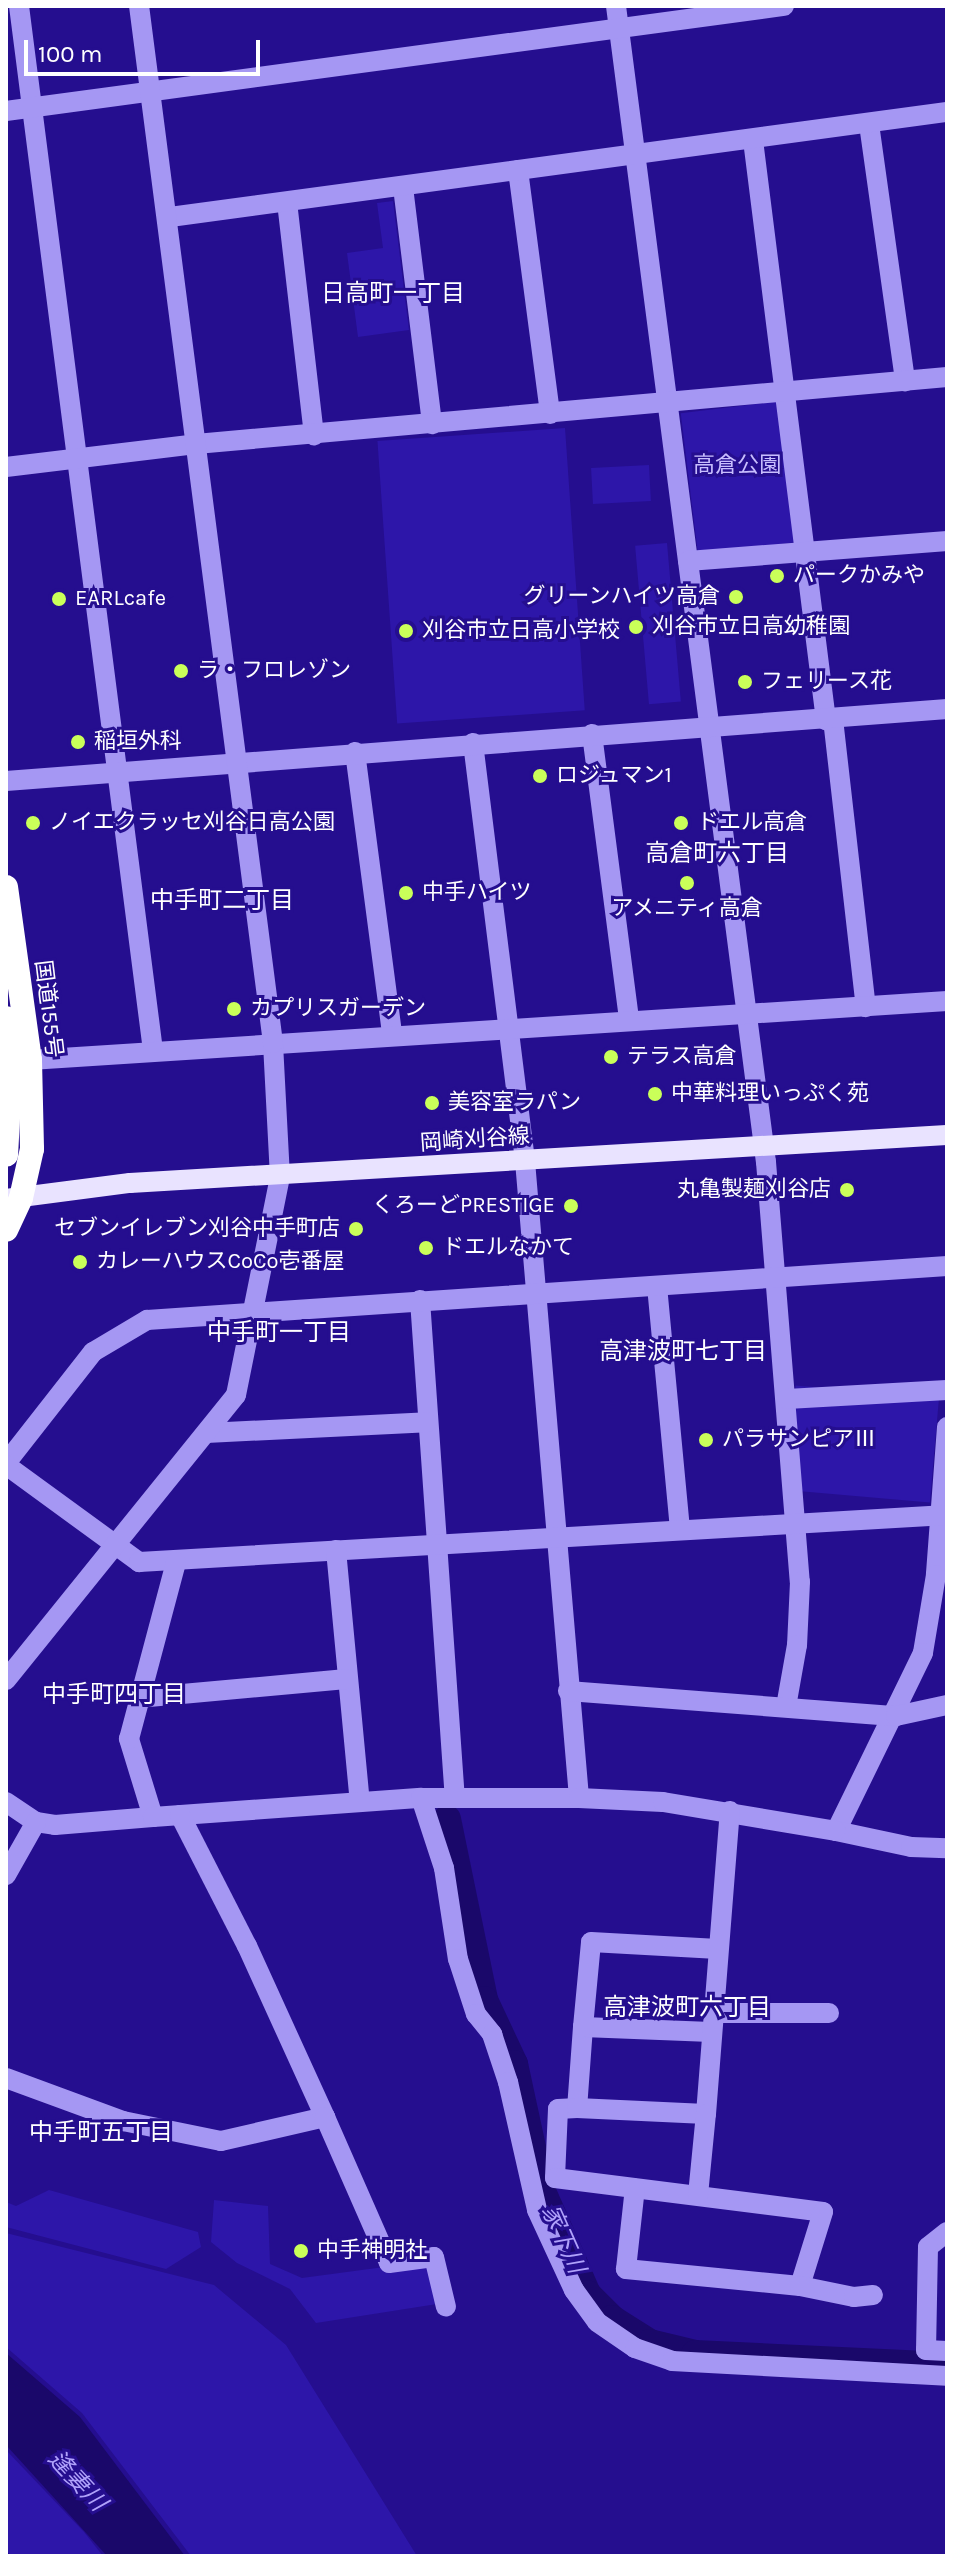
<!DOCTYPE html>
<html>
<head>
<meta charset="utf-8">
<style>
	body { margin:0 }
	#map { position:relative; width:953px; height:2562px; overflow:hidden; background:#250e8f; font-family:Karla,"Noto Sans JP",sans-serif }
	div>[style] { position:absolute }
	.green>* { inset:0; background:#2d16a9; transform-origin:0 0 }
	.water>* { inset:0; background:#1a086a }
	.river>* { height:28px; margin:-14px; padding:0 14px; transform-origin:14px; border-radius:14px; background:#1a086a }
	.minor>* { height:20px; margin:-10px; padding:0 10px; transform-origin:10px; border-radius:10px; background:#a597f3 }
	.major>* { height:20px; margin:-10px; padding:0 10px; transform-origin:10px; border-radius:10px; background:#e9e3ff }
	.highway>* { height:24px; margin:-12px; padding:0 12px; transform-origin:12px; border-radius:12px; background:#fff }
	.dots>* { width:22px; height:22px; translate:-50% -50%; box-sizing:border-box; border:4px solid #250e8f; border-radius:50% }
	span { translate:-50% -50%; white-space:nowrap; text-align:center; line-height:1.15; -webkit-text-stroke:6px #250e8f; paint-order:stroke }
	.park-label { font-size:22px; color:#c8befe }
	.poi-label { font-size:22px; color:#fff }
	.left { translate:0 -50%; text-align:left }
	.right { translate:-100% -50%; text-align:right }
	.street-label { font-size:22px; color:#fff }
	.neighbourhood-label { font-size:24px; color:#fff }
	.water-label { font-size:24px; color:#b0a2fb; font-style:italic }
	.frame { position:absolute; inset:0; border:8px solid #fff; pointer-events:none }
	.scale { position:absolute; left:24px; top:40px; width:236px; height:36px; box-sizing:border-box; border:4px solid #fff; border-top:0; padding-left:10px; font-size:24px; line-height:28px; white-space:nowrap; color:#fff; -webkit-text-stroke:6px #250e8f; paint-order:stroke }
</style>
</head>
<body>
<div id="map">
	<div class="green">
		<i style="clip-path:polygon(393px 201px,409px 330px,358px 337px,347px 253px,383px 248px,377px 203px)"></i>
		<i style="left:780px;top:401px;width:142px;height:100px;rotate:83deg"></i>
		<i style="left:565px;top:428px;width:283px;height:188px;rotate:86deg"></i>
		<i style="left:649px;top:465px;width:36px;height:58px;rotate:87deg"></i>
		<i style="left:667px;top:543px;width:159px;height:32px;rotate:85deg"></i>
		<i style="left:939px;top:1398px;width:105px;height:144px;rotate:95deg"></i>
		<i style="clip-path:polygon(49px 2190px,198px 2232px,201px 2247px,166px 2269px,6px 2227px,6px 2202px,16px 2206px)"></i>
		<i style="clip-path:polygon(214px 2200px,268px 2206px,270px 2264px,302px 2278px,429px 2261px,437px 2304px,316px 2323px,290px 2289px,237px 2263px,211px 2242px)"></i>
		<i style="clip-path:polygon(6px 2233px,214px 2285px,286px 2345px,417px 2556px,191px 2556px,82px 2413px,6px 2347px)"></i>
		<i style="clip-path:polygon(6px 2450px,84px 2532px,103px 2556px,12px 2556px,6px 2551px)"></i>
	</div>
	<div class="water">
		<i style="clip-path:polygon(6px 2353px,80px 2417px,185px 2556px,107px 2556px,6px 2445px)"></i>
	</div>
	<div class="river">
		<i style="left:447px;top:1819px;width:185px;rotate:78.4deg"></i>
		<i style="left:484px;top:2000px;width:71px;rotate:64.9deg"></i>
		<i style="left:514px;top:2064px;width:128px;rotate:77.8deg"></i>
		<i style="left:541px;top:2189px;width:115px;rotate:66.3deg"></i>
		<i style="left:587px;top:2294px;width:35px;rotate:45deg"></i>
		<i style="left:612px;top:2319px;width:45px;rotate:32.3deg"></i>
		<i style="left:650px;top:2343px;width:46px;rotate:13.7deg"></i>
		<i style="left:695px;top:2354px;width:252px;rotate:2.7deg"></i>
	</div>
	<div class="minor">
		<i style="left:19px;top:6px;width:1054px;rotate:82.69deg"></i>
		<i style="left:616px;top:6px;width:1166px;rotate:82.61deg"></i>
		<i style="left:766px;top:1162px;width:421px;rotate:85.4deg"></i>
		<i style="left:800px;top:1582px;width:63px;rotate:92.7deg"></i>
		<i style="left:797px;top:1645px;width:63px;rotate:100.1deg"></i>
		<i style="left:6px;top:111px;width:785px;rotate:-7.69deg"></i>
		<i style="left:869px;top:124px;width:260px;rotate:82deg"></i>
		<i style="left:753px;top:140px;width:585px;rotate:82.83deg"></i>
		<i style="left:518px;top:170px;width:246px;rotate:82.5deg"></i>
		<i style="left:403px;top:187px;width:239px;rotate:83deg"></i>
		<i style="left:287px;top:202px;width:235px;rotate:83.4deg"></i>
		<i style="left:170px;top:217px;width:784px;rotate:-7.7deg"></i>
		<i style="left:6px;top:467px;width:191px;rotate:-6.9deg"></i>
		<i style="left:196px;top:444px;width:754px;rotate:-5.1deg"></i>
		<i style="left:688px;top:561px;width:260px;rotate:-4.4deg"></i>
		<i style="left:833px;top:719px;width:290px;rotate:83.5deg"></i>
		<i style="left:592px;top:734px;width:287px;rotate:82.6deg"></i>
		<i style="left:473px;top:743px;width:421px;rotate:82.9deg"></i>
		<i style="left:525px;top:1161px;width:639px;rotate:85.15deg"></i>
		<i style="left:355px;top:752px;width:284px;rotate:82.5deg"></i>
		<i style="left:6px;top:781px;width:944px;rotate:-4.38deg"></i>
		<i style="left:30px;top:1060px;width:919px;rotate:-3.68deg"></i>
		<i style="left:657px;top:1286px;width:244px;rotate:84.6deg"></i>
		<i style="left:420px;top:1300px;width:498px;rotate:86deg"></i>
		<i style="left:787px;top:1399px;width:160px;rotate:-3.2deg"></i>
		<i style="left:947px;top:1427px;width:148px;rotate:94.3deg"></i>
		<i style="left:936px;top:1575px;width:79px;rotate:99.5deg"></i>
		<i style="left:923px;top:1653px;width:198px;rotate:116deg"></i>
		<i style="left:836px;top:1831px;width:77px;rotate:12deg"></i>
		<i style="left:911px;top:1847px;width:36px;rotate:2deg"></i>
		<i style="left:206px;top:1433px;width:221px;rotate:-2.8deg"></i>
		<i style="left:6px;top:1463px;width:141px;rotate:-51.9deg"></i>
		<i style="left:93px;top:1352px;width:63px;rotate:-30.7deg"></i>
		<i style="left:147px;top:1320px;width:802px;rotate:-3.86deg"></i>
		<i style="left:6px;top:1465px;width:165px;rotate:36.1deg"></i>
		<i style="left:139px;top:1562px;width:809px;rotate:-3.33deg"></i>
		<i style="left:336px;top:1550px;width:253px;rotate:84.6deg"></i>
		<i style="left:6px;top:1680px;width:366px;rotate:-51.1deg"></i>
		<i style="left:236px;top:1395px;width:222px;rotate:-78.6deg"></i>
		<i style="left:280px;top:1177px;width:134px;rotate:-93deg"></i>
		<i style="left:273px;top:1043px;width:1046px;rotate:-97.36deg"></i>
		<i style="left:568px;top:1691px;width:329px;rotate:4.4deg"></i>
		<i style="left:896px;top:1716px;width:52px;rotate:-12.2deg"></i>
		<i style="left:138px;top:1698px;width:209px;rotate:-5.2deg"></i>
		<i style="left:421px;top:1798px;width:74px;rotate:71.8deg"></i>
		<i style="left:444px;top:1868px;width:92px;rotate:81.3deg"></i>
		<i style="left:458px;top:1959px;width:58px;rotate:71.9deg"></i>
		<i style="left:476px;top:2014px;width:26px;rotate:51deg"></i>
		<i style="left:492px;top:2034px;width:51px;rotate:71.6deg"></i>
		<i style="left:508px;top:2082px;width:131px;rotate:77.2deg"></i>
		<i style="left:537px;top:2210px;width:88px;rotate:65.2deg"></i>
		<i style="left:574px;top:2290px;width:39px;rotate:54deg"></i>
		<i style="left:597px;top:2322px;width:46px;rotate:34.4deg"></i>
		<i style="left:635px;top:2348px;width:39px;rotate:19deg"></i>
		<i style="left:672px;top:2361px;width:275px;rotate:3.1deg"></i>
		<i style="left:6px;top:1802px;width:36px;rotate:34deg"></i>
		<i style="left:36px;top:1822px;width:19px;rotate:9deg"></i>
		<i style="left:55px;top:1825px;width:98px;rotate:-4.7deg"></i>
		<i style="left:153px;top:1817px;width:82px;rotate:-107.1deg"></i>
		<i style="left:129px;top:1739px;width:183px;rotate:-75.1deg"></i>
		<i style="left:153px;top:1817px;width:269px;rotate:-4.1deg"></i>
		<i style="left:421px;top:1798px;width:158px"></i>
		<i style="left:579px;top:1798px;width:84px;rotate:2.7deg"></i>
		<i style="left:663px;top:1802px;width:175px;rotate:9.5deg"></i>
		<i style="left:6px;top:1875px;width:61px;rotate:-60.5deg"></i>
		<i style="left:713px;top:2013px;width:116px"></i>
		<i style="left:583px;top:2027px;width:81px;rotate:94.2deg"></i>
		<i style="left:577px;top:2108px;width:19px;rotate:177deg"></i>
		<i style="left:558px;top:2109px;width:69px;rotate:92.5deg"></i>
		<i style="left:555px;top:2178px;width:270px;rotate:7.2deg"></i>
		<i style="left:823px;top:2212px;width:77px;rotate:107.3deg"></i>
		<i style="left:800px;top:2286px;width:175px;rotate:-174.4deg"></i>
		<i style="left:626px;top:2269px;width:81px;rotate:-83.7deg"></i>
		<i style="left:711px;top:2032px;width:128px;rotate:-177.8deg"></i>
		<i style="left:583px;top:2027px;width:85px;rotate:-84.6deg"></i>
		<i style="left:591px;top:1942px;width:127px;rotate:3.2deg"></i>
		<i style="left:6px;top:2078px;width:125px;rotate:20.2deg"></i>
		<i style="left:123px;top:2121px;width:100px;rotate:11.5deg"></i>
		<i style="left:221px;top:2141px;width:107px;rotate:-13deg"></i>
		<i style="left:325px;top:2117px;width:188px;rotate:-114.5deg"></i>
		<i style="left:247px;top:1946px;width:147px;rotate:-117.1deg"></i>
		<i style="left:577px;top:2108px;width:129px;rotate:2.7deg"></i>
		<i style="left:706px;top:2114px;width:304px;rotate:-85.5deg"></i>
		<i style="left:325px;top:2117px;width:159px;rotate:66.3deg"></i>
		<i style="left:389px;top:2263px;width:45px;rotate:-7.6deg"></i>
		<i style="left:434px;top:2257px;width:51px;rotate:76.5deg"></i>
		<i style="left:698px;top:2195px;width:81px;rotate:-84.4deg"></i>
		<i style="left:947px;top:2232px;width:24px;rotate:142deg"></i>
		<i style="left:928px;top:2247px;width:103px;rotate:91.1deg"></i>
		<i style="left:926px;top:2350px;width:21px;rotate:3deg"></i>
		<i style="left:800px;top:2286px;width:55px;rotate:11.5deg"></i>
		<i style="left:854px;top:2297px;width:19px;rotate:-6deg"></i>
	</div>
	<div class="major">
		<i style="left:6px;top:1199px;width:125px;rotate:-7.4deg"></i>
		<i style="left:130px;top:1183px;width:818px;rotate:-3.36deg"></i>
	</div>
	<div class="highway">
		<i style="left:6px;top:887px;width:175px;rotate:82.1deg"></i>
		<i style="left:30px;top:1060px;width:89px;rotate:88.7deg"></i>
		<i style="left:32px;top:1149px;width:50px;rotate:102.7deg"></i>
		<i style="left:21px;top:1198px;width:35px;rotate:115deg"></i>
		<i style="left:6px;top:1018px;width:43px;rotate:83.4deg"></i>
		<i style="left:11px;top:1061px;width:94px;rotate:93deg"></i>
	</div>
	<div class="dots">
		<i style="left:777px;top:576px;background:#caff59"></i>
		<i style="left:736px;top:597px;background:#caff59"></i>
		<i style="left:59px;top:599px;background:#caff59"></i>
		<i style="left:636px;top:627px;background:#caff59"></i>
		<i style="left:406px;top:631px;background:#caff59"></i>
		<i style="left:181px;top:671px;background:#caff59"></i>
		<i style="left:745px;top:682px;background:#caff59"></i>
		<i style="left:78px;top:742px;background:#caff59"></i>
		<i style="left:540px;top:776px;background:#caff59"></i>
		<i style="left:33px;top:823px;background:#caff59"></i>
		<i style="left:681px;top:823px;background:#caff59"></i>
		<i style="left:687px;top:883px;background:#caff59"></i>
		<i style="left:406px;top:893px;background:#caff59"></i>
		<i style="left:234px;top:1009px;background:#caff59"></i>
		<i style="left:611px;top:1057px;background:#caff59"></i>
		<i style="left:655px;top:1094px;background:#caff59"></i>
		<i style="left:432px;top:1103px;background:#caff59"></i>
		<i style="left:847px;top:1190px;background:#caff59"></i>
		<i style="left:571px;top:1206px;background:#caff59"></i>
		<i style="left:356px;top:1229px;background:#caff59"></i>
		<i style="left:426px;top:1248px;background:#caff59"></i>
		<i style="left:80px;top:1262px;background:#caff59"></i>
		<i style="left:706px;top:1440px;background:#caff59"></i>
		<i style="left:301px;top:2251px;background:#caff59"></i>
	</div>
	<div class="park-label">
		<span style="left:737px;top:466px">高倉公園</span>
	</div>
	<div class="poi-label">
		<span class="left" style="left:793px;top:576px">パークかみや</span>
		<span class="right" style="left:720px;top:597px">グリーンハイツ高倉</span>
		<span class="left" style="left:75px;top:599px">EARLcafe</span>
		<span class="left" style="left:652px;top:627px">刈谷市立日高幼稚園</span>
		<span class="left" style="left:422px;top:631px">刈谷市立日高小学校</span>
		<span class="left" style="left:197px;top:671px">ラ・フロレゾン</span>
		<span class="left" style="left:761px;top:682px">フェリース花</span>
		<span class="left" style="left:94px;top:742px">稲垣外科</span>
		<span class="left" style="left:556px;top:776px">ロジュマン1</span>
		<span class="left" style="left:49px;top:823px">ノイエクラッセ刈谷日高公園</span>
		<span class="left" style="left:697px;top:823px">ドエル高倉</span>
		<span class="left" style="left:422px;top:893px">中手ハイツ</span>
		<span style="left:687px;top:909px">アメニティ高倉</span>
		<span class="left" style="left:250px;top:1009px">カプリスガーデン</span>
		<span class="left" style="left:627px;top:1057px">テラス高倉</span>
		<span class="left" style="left:671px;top:1094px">中華料理いっぷく苑</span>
		<span class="left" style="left:448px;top:1103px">美容室ラパン</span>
		<span class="right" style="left:831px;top:1190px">丸亀製麺刈谷店</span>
		<span class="right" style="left:555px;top:1206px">くろーどPRESTIGE</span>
		<span class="right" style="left:340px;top:1229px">セブンイレブン刈谷中手町店</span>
		<span class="left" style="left:442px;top:1248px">ドエルなかて</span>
		<span class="left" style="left:96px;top:1262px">カレーハウスCoCo壱番屋</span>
		<span class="left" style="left:722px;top:1440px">パラサンピアⅢ</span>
		<span class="left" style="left:317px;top:2251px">中手神明社</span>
	</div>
	<div class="street-label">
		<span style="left:48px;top:1009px;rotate:83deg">国道155号</span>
		<span style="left:475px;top:1140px;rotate:-4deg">岡崎刈谷線</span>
	</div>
	<div class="neighbourhood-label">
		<span style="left:393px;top:294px">日高町一丁目</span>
		<span style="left:717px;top:854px">高倉町六丁目</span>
		<span style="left:222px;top:901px">中手町二丁目</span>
		<span style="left:279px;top:1333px">中手町一丁目</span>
		<span style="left:683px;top:1352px">高津波町七丁目</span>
		<span style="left:114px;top:1695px">中手町四丁目</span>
		<span style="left:687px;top:2008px">高津波町六丁目</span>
		<span style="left:101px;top:2133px">中手町五丁目</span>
	</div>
	<div class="water-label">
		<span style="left:563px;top:2239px;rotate:66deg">家下川</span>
		<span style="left:77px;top:2481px;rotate:47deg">逢妻川</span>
	</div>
	<div class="frame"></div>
	<div class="scale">100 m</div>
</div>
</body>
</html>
